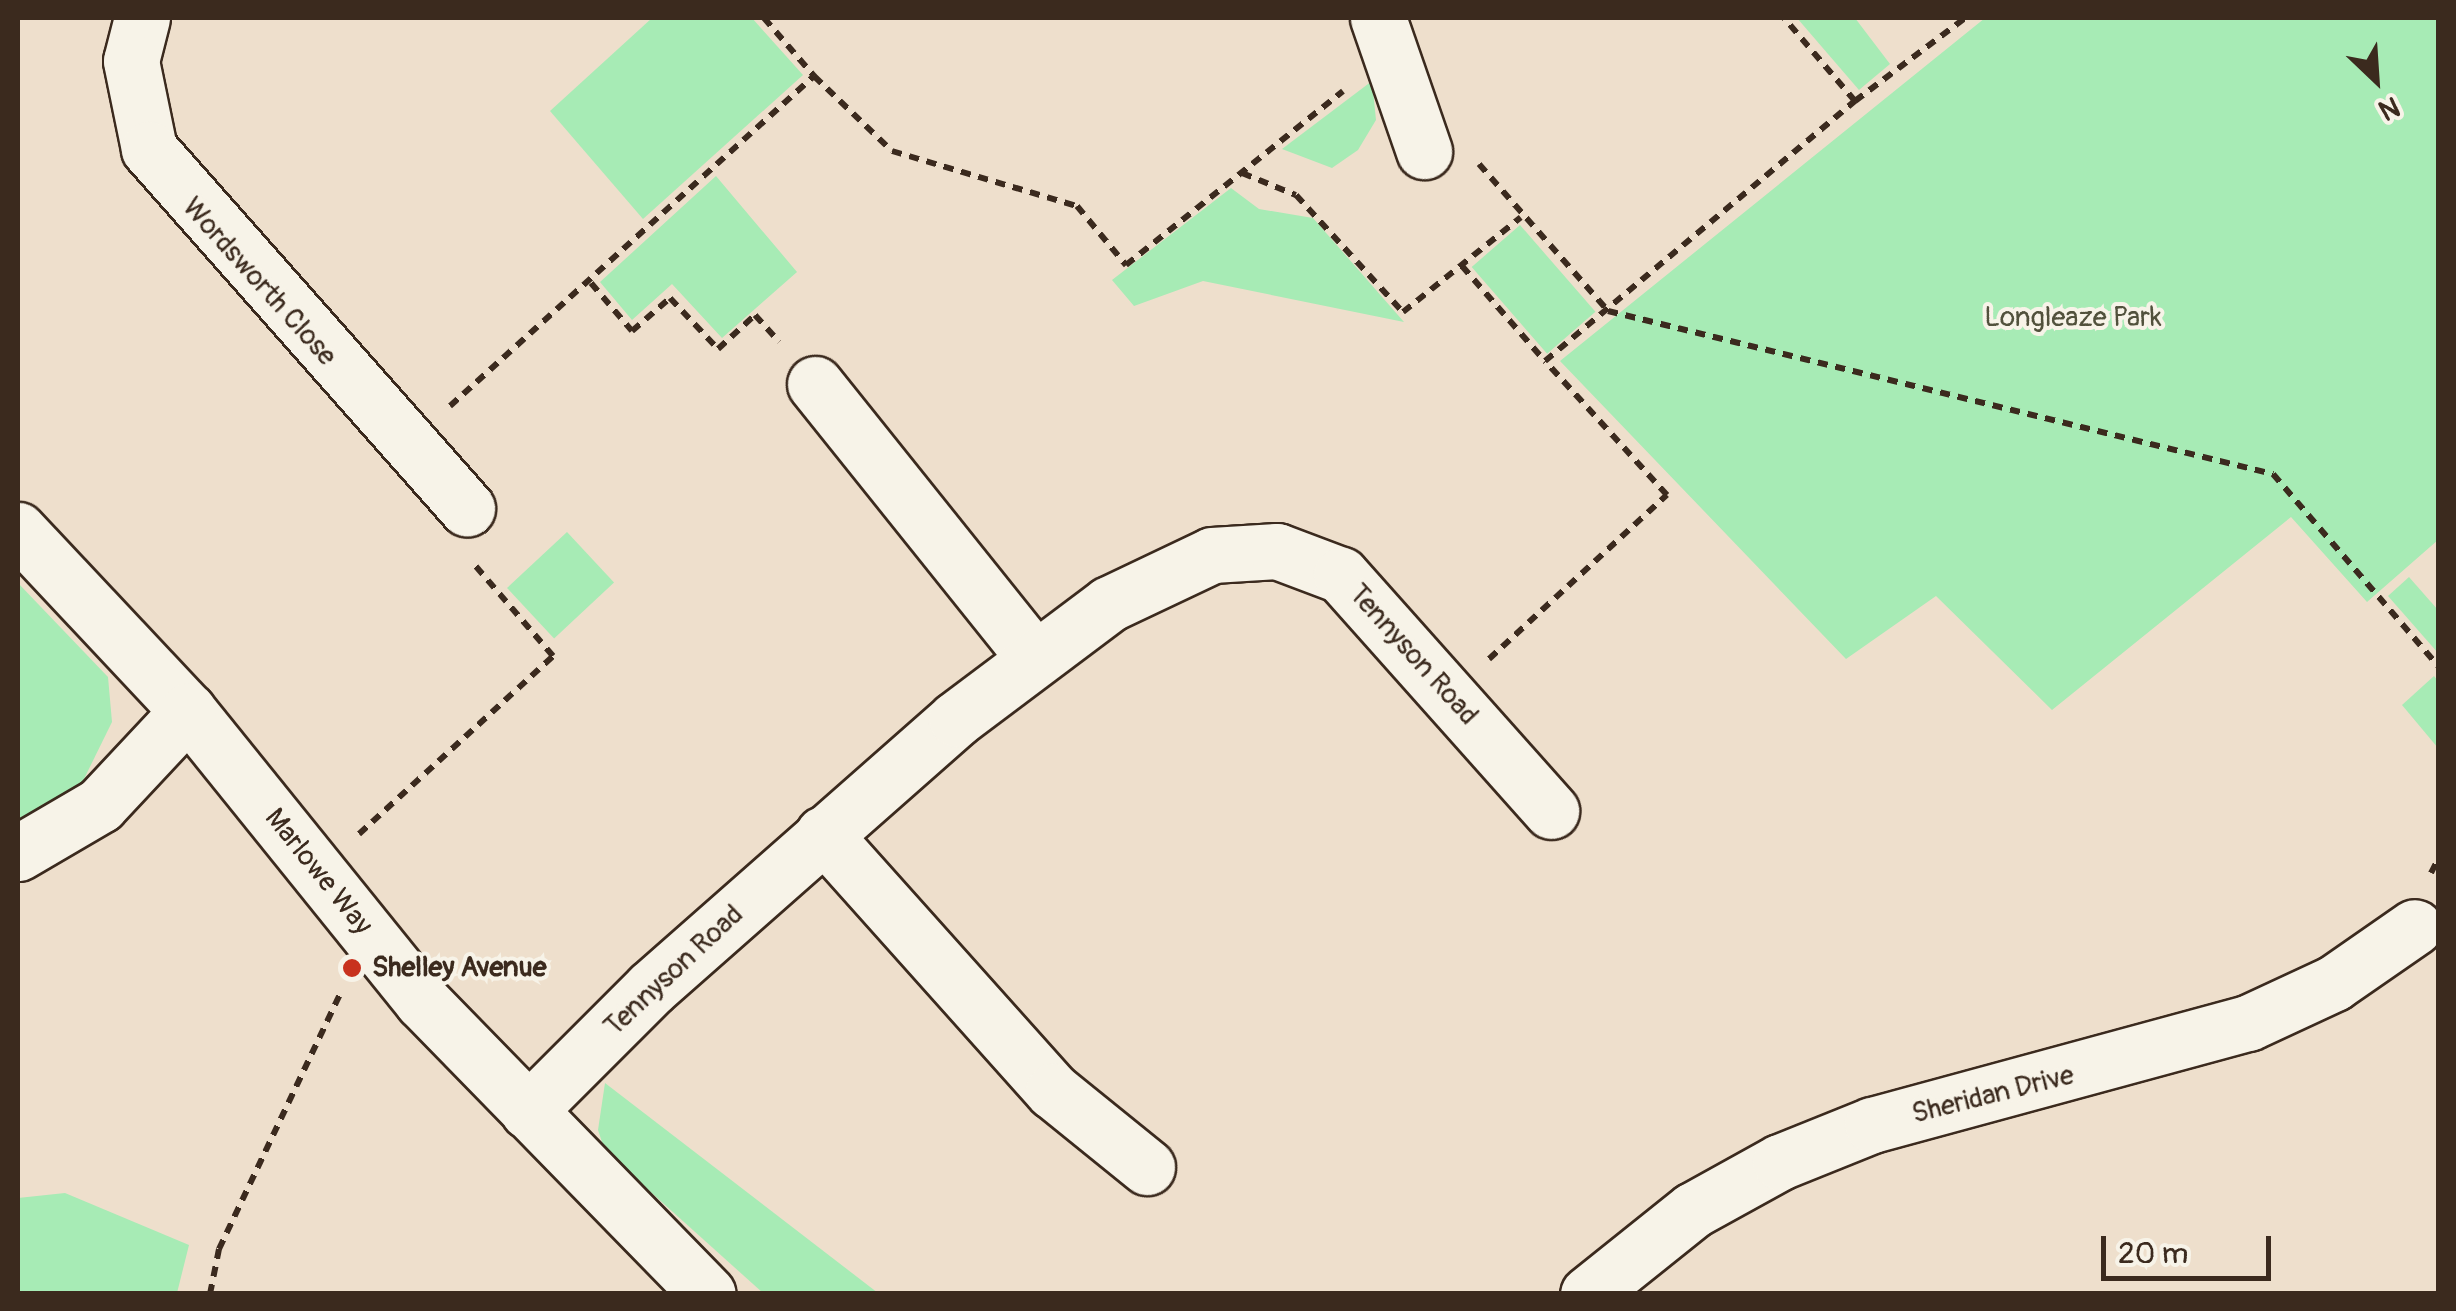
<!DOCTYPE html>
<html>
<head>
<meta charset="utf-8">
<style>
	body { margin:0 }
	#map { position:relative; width:2456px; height:1311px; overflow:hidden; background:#eedfcc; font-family:Pangolin,sans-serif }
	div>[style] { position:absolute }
	.green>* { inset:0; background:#a7ebb5; transform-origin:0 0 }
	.path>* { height:6px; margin-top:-3px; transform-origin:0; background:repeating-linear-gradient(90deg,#3b2a1e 0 10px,transparent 0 18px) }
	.roads { filter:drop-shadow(2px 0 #3b2a1e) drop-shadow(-2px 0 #3b2a1e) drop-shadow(0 2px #3b2a1e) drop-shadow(0 -2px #3b2a1e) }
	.minor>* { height:55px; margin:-27.5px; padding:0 27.5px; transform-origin:27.5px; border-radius:27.5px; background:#f7f3e8 }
	.dots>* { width:28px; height:28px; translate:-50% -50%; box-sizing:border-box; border:5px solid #f7f3e8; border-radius:50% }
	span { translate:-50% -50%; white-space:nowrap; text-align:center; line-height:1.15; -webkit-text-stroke:8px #f7f3e8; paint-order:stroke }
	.street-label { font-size:28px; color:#3b2a1e }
	.park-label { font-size:28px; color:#51513c }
	.poi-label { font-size:28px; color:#3b2a1e; font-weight:700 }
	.left { translate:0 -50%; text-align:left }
	.frame { position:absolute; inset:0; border:20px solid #3b2a1e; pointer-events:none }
	.north { position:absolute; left:2326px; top:30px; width:100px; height:100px; -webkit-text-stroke:8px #f7f3e8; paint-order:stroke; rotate:155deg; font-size:28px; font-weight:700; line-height:40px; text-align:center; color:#3b2a1e }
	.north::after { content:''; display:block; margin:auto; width:35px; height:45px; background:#3b2a1e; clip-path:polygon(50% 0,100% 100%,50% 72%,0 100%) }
	.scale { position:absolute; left:2101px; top:1236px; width:170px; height:45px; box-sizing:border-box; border:5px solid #3b2a1e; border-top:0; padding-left:12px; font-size:30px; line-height:35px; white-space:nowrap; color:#3b2a1e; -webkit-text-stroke:8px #f7f3e8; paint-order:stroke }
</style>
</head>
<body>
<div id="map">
	<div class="green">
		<i style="clip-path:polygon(652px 18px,752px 18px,803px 75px,643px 219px,550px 111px)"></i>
		<i style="clip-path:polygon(1797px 18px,1855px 18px,1890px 64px,1859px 90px)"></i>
		<i style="clip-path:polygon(1985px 18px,2438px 18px,2438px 540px,2367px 602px,2291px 517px,2052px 710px,1936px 596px,1846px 659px,1560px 361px)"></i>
		<i style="clip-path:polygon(1372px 81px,1376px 120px,1358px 150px,1332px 168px,1282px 149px)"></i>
		<i style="clip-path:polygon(716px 176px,797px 272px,722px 338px,672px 284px,632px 320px,600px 282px)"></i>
		<i style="clip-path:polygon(1231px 188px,1259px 209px,1313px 218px,1404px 322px,1203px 281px,1134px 306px,1112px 280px)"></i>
		<i style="left:1520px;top:225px;width:115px;height:64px;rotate:49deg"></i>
		<i style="left:567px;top:532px;width:69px;height:82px;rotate:47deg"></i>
		<i style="clip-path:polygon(2409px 577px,2438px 610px,2438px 653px,2388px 596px)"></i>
		<i style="clip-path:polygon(18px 583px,108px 677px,112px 722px,82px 783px,18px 822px)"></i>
		<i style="clip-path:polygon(2434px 676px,2438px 681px,2438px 748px,2402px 705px)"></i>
		<i style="clip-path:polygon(605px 1083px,878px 1293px,763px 1293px,605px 1151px,598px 1130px)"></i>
		<i style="clip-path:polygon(65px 1193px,189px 1245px,177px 1293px,18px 1293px,18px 1198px)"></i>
	</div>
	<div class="path">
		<i style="left:764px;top:18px;width:77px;rotate:49.2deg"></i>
		<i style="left:1855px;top:101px;width:138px;rotate:-37deg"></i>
		<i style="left:1479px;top:164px;width:196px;rotate:48.7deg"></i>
		<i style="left:1608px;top:311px;width:685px;rotate:13.77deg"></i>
		<i style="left:2273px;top:474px;width:253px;rotate:49.3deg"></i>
		<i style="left:1242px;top:173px;width:58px;rotate:22.2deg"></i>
		<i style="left:1296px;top:195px;width:159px;rotate:47.6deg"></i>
		<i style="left:1403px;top:312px;width:151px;rotate:-38.8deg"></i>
		<i style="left:1462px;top:266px;width:126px;rotate:48.9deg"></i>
		<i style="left:1545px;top:361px;width:405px;rotate:-40deg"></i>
		<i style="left:1855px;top:101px;width:109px;rotate:-130.5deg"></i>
		<i style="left:591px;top:283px;width:63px;rotate:49.5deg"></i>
		<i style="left:632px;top:331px;width:50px;rotate:-41deg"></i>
		<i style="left:670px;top:298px;width:70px;rotate:46.7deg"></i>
		<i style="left:718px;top:349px;width:50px;rotate:-42.6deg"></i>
		<i style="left:755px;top:315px;width:36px;rotate:48deg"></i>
		<i style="left:450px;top:406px;width:491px;rotate:-42.2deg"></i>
		<i style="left:814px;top:76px;width:108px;rotate:43.9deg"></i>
		<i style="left:892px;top:151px;width:193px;rotate:16.6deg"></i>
		<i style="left:1077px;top:206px;width:77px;rotate:50.3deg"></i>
		<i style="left:1126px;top:265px;width:278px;rotate:-38.7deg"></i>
		<i style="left:1489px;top:659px;width:242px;rotate:-42.7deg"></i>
		<i style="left:1667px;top:495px;width:181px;rotate:-132.3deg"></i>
		<i style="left:359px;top:834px;width:263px;rotate:-42.5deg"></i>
		<i style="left:553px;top:656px;width:123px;rotate:-130.7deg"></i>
		<i style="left:2431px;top:873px;width:16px;rotate:-63deg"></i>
		<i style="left:210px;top:1294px;width:46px;rotate:-78.7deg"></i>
		<i style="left:219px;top:1249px;width:287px;rotate:-64.6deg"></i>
	</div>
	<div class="roads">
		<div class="minor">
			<i style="left:142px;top:18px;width:44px;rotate:104.3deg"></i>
			<i style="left:131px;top:61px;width:90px;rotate:78.4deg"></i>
			<i style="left:149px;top:149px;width:480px;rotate:48.5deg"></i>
			<i style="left:1378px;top:18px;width:141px;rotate:70.9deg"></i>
			<i style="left:815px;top:384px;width:350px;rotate:51.3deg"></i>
			<i style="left:18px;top:530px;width:248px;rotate:46.8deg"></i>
			<i style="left:188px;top:711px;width:373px;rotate:51.1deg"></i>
			<i style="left:422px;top:1001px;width:409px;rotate:45.7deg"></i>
			<i style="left:823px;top:834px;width:345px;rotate:48.2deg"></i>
			<i style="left:1053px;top:1091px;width:121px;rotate:39deg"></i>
			<i style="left:18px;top:853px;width:95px;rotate:-30.3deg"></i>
			<i style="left:100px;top:805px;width:129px;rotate:-46.9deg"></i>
			<i style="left:528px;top:1111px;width:174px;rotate:-45deg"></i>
			<i style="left:651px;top:988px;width:407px;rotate:-41.4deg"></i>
			<i style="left:956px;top:719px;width:191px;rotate:-36.9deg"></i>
			<i style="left:1109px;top:604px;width:114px;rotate:-25.4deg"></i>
			<i style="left:1212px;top:555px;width:65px;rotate:-3.5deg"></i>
			<i style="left:1277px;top:551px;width:68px;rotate:20.6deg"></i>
			<i style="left:1341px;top:575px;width:316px;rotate:48.3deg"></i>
			<i style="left:1588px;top:1294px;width:134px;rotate:-38.7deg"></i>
			<i style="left:1693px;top:1210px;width:99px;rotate:-28.9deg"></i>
			<i style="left:1780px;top:1162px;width:99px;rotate:-21.9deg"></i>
			<i style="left:1872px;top:1125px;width:390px;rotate:-15.2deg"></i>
			<i style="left:2248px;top:1023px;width:95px;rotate:-24.9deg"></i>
			<i style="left:2334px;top:983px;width:98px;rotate:-34.7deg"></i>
		</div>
	</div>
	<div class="dots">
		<i style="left:352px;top:968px;background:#c8321e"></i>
	</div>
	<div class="street-label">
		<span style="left:259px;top:282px;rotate:48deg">Wordsworth Close</span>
		<span style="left:1413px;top:655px;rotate:48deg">Tennyson Road</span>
		<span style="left:318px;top:872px;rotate:51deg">Marlowe Way</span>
		<span style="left:674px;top:971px;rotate:-43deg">Tennyson Road</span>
		<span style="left:1993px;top:1095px;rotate:-14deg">Sheridan Drive</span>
	</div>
	<div class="park-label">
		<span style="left:2073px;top:318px">Longleaze Park</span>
	</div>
	<div class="poi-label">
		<span class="left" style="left:372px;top:968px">Shelley Avenue</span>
	</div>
	<div class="frame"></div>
	<div class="north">N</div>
	<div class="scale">20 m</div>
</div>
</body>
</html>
